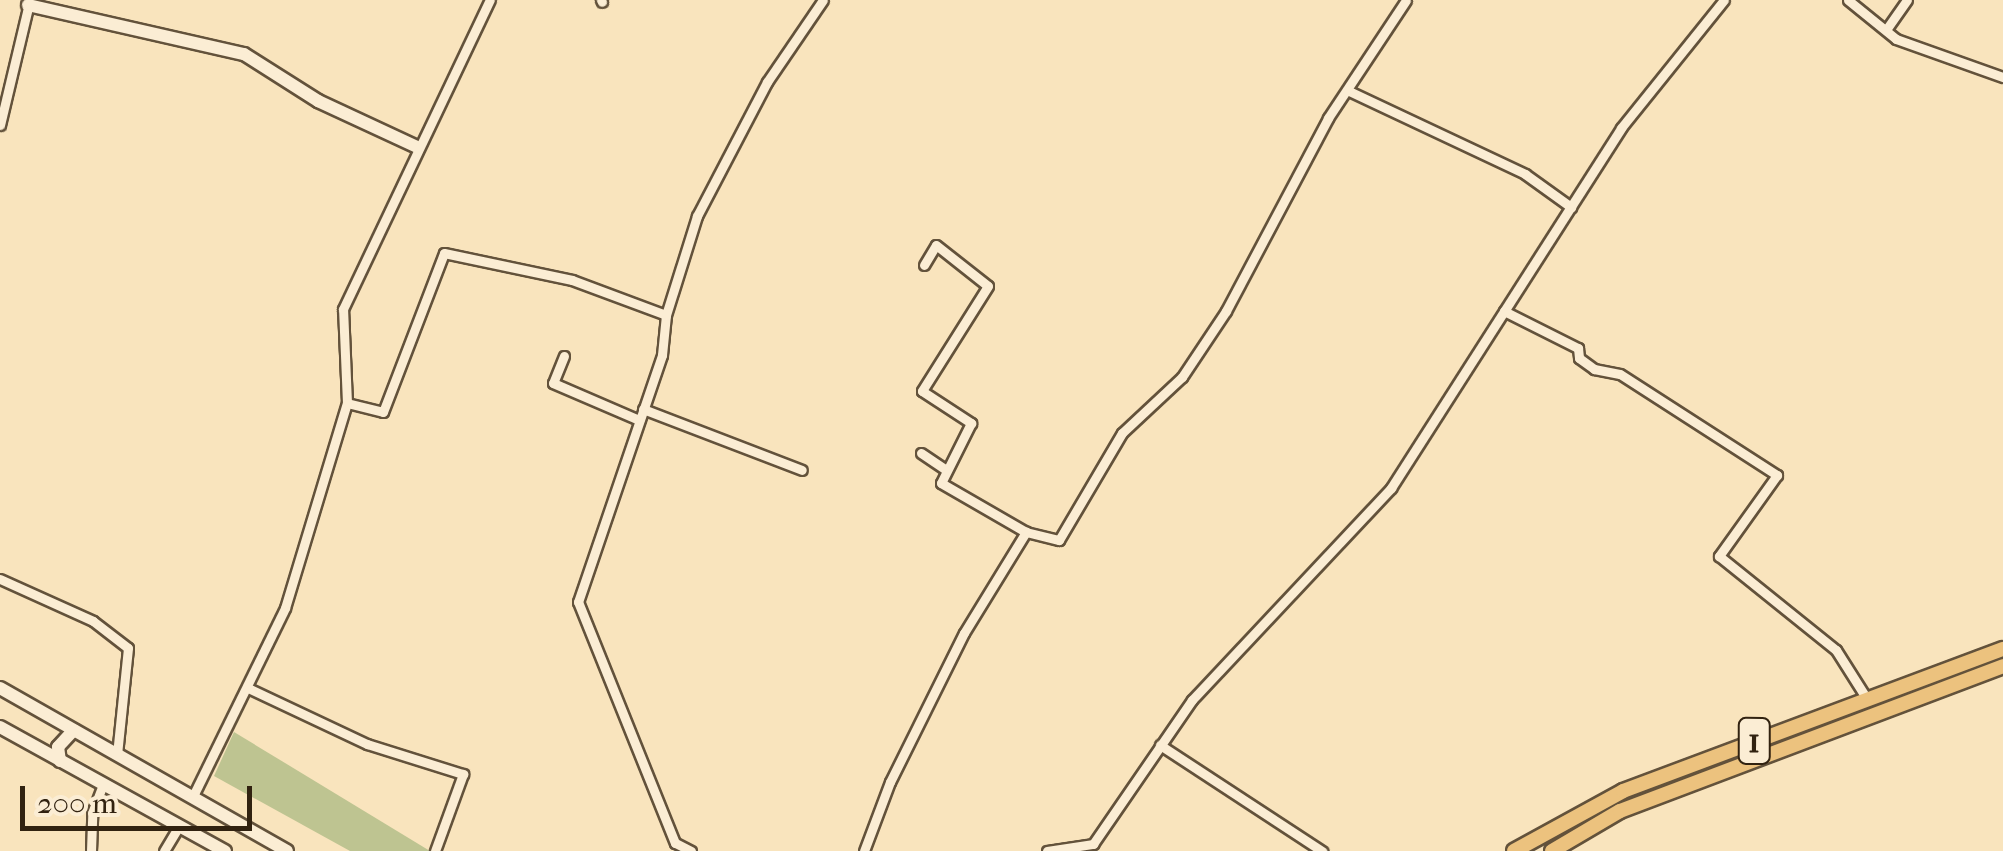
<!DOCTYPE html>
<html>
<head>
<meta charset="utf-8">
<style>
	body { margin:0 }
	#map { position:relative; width:2003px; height:851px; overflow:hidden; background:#f9e4bd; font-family:"IM FELL French Canon",serif }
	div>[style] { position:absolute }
	.green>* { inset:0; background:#bec491 }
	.roads { filter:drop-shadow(2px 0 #63523b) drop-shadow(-2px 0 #63523b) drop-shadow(0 2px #63523b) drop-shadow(0 -2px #63523b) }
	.street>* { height:9px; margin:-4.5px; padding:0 4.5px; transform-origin:4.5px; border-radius:4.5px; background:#fbedd4 }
	.secondary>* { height:12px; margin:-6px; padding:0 6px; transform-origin:6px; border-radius:6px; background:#fbedd4 }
	.primary>* { height:14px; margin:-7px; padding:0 7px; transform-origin:7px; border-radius:7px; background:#ecc27e }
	span { translate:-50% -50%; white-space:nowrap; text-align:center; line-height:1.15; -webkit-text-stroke:10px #fbedd4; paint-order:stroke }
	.shield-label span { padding:2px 8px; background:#fbedd4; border:2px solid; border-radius:8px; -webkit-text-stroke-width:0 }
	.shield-label { font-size:35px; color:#312210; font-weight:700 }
	.scale { position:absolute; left:20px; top:786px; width:232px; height:45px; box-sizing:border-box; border:5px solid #312210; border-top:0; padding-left:12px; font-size:30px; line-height:35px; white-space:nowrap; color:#312210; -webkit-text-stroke:8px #fbedd4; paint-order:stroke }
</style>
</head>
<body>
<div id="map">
	<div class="green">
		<i style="clip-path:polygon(234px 732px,430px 851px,350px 851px,214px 776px)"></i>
	</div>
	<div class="roads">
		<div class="street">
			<i style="left:601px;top:0;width:2px;rotate:63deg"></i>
			<i style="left:1848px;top:0;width:62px;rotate:39.1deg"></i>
			<i style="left:1896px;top:39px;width:114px;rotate:19.6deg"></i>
			<i style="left:1888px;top:27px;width:33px;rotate:-55deg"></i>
			<i style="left:1349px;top:91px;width:195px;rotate:25.2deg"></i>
			<i style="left:1525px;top:174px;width:57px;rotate:35.7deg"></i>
			<i style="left:0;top:125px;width:125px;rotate:-76.6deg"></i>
			<i style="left:924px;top:265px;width:23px;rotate:-59deg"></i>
			<i style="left:936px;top:245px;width:66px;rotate:38.3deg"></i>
			<i style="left:988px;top:286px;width:124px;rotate:122.2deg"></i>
			<i style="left:922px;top:391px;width:59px;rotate:33.1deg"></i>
			<i style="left:971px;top:423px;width:67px;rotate:116.6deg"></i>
			<i style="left:941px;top:483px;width:98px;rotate:30deg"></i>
			<i style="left:1504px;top:311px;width:83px;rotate:26.6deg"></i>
			<i style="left:1578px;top:348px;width:10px;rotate:84deg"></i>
			<i style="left:1579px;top:358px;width:19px;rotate:36deg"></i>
			<i style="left:1594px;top:369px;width:26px;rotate:11deg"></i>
			<i style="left:1620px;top:374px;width:187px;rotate:32.8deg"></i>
			<i style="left:1777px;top:475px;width:100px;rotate:125.6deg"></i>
			<i style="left:1719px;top:556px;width:150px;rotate:38.8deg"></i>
			<i style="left:1836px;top:650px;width:58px;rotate:57.7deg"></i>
			<i style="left:564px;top:356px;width:29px;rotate:112deg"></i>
			<i style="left:553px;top:383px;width:94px;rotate:23.3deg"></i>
			<i style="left:347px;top:403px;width:37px;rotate:14deg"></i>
			<i style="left:383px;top:412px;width:170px;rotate:-69deg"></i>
			<i style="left:444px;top:253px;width:131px;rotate:11.9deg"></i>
			<i style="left:572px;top:280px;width:100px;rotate:20.4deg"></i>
			<i style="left:643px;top:409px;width:170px;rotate:21deg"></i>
			<i style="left:921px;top:453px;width:30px;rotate:34deg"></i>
			<i style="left:0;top:579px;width:102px;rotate:24.3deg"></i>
			<i style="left:93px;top:621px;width:44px;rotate:37.6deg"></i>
			<i style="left:128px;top:648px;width:107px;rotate:95.9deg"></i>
			<i style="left:248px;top:688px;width:132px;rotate:25.2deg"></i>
			<i style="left:367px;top:744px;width:101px;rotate:17.4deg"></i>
			<i style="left:463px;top:774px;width:82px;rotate:110deg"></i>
			<i style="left:1160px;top:745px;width:194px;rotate:33.2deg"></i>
			<i style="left:193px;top:796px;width:209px;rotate:-63.9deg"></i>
			<i style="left:285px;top:608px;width:214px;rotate:-73.2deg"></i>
			<i style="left:347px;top:403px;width:94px;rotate:-92.4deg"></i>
			<i style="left:343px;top:309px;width:342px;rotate:-64.6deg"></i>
			<i style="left:91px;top:851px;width:38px;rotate:-88deg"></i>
			<i style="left:92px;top:813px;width:30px;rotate:-69deg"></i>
			<i style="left:164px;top:851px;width:29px;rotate:-59deg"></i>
			<i style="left:691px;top:851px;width:18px;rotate:-153deg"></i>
			<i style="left:675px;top:843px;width:260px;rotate:-111.9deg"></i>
			<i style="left:578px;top:602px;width:261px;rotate:-71.2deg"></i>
			<i style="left:662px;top:355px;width:40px;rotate:-84.3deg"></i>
			<i style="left:666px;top:315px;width:104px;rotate:-72.6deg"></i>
			<i style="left:697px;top:216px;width:151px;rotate:-62.4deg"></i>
			<i style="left:767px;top:82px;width:99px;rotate:-55.7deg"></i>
			<i style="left:864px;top:851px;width:74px;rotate:-69.4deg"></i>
			<i style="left:890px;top:782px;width:166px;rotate:-63.6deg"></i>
			<i style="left:964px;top:633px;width:119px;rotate:-58.5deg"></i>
			<i style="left:1026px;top:532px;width:34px;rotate:14deg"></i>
			<i style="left:1059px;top:540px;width:124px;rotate:-59.5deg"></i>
			<i style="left:1122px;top:433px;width:82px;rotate:-43deg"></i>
			<i style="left:1182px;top:377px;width:79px;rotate:-56.3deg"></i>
			<i style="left:1226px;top:311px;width:218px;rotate:-62.1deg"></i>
			<i style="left:1328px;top:118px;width:141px;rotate:-56.5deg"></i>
			<i style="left:1047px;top:851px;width:47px;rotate:-8.7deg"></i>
			<i style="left:1093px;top:844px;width:175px;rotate:-55.5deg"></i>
			<i style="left:1192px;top:700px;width:291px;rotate:-46.8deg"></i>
			<i style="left:1391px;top:488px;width:427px;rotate:-57.4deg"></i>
			<i style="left:1621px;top:128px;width:164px;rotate:-51.2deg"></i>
		</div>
		<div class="secondary">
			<i style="left:28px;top:5px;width:221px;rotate:12.8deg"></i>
			<i style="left:244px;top:54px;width:88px;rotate:32.4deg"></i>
			<i style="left:318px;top:101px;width:109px;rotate:24.9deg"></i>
			<i style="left:0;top:688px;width:330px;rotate:29.6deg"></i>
			<i style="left:0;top:727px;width:257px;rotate:28.9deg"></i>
			<i style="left:60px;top:761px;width:14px;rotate:-98deg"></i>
			<i style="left:58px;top:747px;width:23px;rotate:-47deg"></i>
		</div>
		<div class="primary">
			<i style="left:1514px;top:851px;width:124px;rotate:-28.8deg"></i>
			<i style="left:1623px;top:791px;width:406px;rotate:-20.5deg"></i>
			<i style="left:1552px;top:851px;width:79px;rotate:-30.5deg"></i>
			<i style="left:1620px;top:811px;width:410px;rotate:-20.7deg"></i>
		</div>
	</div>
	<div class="shield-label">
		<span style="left:1754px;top:741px">1</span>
	</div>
	<div class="scale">200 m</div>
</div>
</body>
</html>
